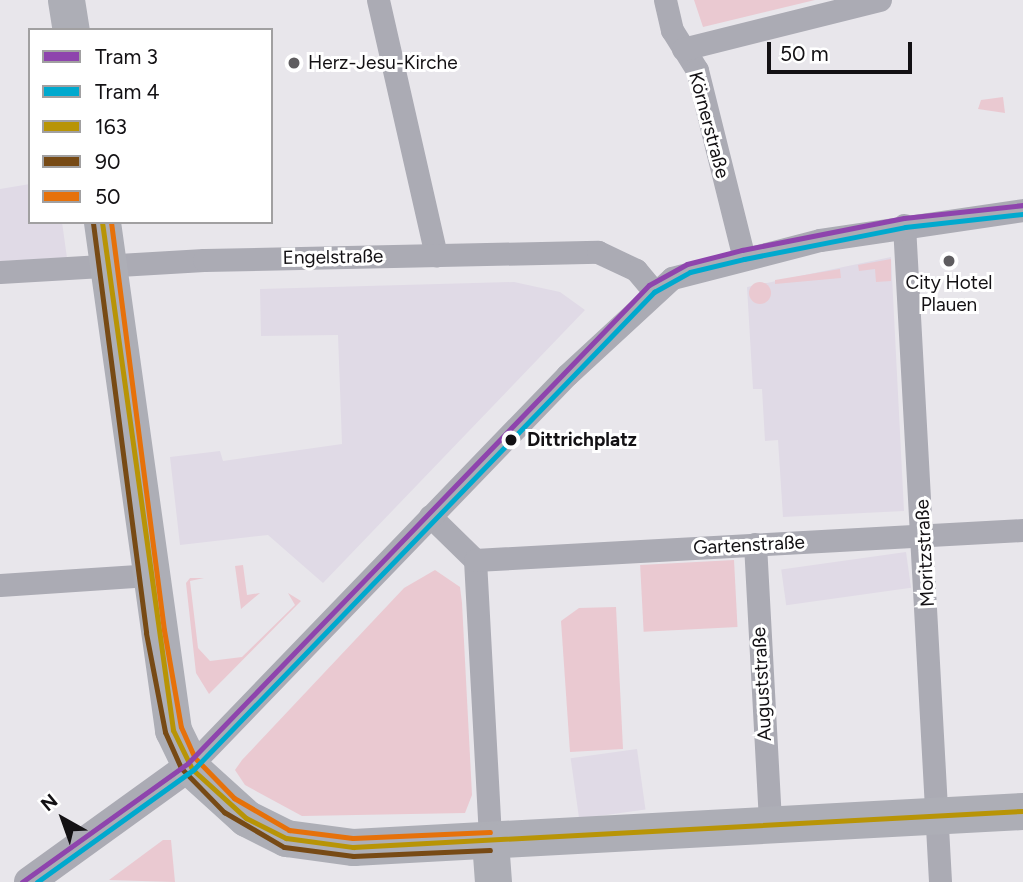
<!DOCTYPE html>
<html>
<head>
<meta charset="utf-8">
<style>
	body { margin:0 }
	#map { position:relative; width:1023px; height:882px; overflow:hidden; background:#e8e6eb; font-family:Figtree,sans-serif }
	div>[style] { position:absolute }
	.built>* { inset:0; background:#e0dae6; transform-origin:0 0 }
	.green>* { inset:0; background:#eac9d1; transform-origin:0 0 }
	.round { border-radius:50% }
	.minor>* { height:23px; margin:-11.5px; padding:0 11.5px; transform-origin:11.5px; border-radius:11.5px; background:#ababb4 }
	.tertiary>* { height:30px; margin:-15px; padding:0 15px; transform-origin:15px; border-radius:15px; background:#ababb4 }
	.primary>* { height:37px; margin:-18.5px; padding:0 18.5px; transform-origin:18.5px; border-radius:18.5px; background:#adaeb6 }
	.bus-1>* { height:5px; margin:-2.5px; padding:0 2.5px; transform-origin:2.5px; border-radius:2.5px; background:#b89406 }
	.bus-2>* { height:5px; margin:-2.5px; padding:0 2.5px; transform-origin:2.5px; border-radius:2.5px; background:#774a15 }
	.bus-3>* { height:5px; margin:-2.5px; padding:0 2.5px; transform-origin:2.5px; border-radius:2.5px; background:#e6710a }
	.tram-1>* { height:5px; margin:-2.5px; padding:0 2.5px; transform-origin:2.5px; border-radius:2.5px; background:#8e44ad }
	.tram-2>* { height:5px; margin:-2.5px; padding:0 2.5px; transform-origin:2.5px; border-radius:2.5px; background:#00a9ce }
	.dots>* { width:19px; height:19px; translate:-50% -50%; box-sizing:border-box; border:4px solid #fff; border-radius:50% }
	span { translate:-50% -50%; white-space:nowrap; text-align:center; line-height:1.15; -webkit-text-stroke:6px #fff; paint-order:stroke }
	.poi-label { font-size:19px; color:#131114 }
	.left { translate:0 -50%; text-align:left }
	.street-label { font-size:19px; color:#131114 }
	.stop-label { font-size:19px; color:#131114; font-weight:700 }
	.legend { position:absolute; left:28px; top:28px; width:245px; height:196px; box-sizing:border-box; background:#fff; border:2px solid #a1a0a1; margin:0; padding:9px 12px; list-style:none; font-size:21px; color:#131114 }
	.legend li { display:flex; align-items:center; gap:14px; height:35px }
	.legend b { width:35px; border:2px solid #a1a0a1 }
	.north { position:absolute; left:28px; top:784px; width:70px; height:70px; -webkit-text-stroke:5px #fff; paint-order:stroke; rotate:320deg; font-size:19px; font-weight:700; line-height:28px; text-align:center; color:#131114 }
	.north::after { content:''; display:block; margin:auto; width:24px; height:32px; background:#131114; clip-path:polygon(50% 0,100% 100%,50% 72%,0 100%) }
	.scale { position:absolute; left:767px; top:42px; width:145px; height:32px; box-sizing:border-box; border:4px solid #131114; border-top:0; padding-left:9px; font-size:21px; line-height:24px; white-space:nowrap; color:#131114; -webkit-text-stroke:5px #fff; paint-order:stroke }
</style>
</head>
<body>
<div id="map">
	<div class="built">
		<i style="clip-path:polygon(30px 184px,30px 222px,62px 222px,67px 258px,0 261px,0 189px)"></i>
		<i style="clip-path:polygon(891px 257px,904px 511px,783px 517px,778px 440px,765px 441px,762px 389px,753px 389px,747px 287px)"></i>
		<i style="clip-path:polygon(514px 282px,560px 292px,585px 310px,323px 583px,268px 535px,180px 545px,170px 457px,220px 451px,223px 461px,342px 444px,338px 335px,261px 336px,260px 289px)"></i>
		<i style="left:906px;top:552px;width:36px;height:126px;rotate:82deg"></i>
		<i style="left:637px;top:749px;width:61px;height:67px;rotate:82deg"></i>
	</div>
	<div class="green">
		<i style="clip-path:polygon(694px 0,815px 0,703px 27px)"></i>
		<i style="clip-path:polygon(1003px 97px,1005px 113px,978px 109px,981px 100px)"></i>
		<i style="clip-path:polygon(891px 259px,891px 281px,876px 282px,875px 269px,859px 271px,858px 265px)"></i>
		<i style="clip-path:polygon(840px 269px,841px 278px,775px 284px,775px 280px)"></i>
		<i class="round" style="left:749px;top:282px;width:22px;height:22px"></i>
		<i style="left:734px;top:560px;width:67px;height:94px;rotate:87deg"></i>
		<i style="clip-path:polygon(243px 565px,247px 595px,260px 593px,241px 609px,235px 566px)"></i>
		<i style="clip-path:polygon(435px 570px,460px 587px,462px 603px,472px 795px,465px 813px,302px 816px,245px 785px,235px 770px,242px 760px,404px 588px)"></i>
		<i style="clip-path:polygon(190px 578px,204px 578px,190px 581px,198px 648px,210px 661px,242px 657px,295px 605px,288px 593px,301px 601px,209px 694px,196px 673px,186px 583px)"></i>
		<i style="clip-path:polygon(616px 607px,623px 749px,570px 752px,561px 621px,579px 608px)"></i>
		<i style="clip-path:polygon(163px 840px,171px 840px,175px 882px,109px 880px)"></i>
	</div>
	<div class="minor">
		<i style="left:378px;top:0;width:262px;rotate:77.2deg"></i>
		<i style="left:665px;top:0;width:31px;rotate:77deg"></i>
		<i style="left:672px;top:30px;width:47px;rotate:58deg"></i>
		<i style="left:697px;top:70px;width:190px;rotate:76deg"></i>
		<i style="left:683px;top:49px;width:203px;rotate:-14deg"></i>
		<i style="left:904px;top:225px;width:658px;rotate:86.86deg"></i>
		<i style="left:0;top:272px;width:204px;rotate:-3.4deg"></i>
		<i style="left:204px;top:260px;width:394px;rotate:-1.2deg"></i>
		<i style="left:598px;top:252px;width:42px;rotate:25.3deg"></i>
		<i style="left:636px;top:270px;width:26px;rotate:50deg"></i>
		<i style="left:430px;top:516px;width:63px;rotate:44.4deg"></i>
		<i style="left:475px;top:560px;width:281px;rotate:86.9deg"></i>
		<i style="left:755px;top:544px;width:280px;rotate:86.9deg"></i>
		<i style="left:475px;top:560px;width:549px;rotate:-3.13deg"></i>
		<i style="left:0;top:585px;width:149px;rotate:-3.8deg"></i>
		<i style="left:190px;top:766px;width:543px;rotate:-46.04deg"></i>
		<i style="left:567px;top:375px;width:143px;rotate:-42.7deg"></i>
		<i style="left:672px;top:278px;width:153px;rotate:-14.4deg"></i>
		<i style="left:820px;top:240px;width:205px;rotate:-8.4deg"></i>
	</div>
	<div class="tertiary">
		<i style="left:29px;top:882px;width:198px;rotate:-35.8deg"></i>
	</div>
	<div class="primary">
		<i style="left:66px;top:0;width:30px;rotate:81deg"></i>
		<i style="left:102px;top:222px;width:513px;rotate:82.04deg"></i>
		<i style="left:173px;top:730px;width:43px;rotate:64deg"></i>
		<i style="left:192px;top:769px;width:73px;rotate:42.2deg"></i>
		<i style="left:246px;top:818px;width:45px;rotate:26.6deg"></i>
		<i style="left:286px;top:838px;width:68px;rotate:7.7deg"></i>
		<i style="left:353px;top:847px;width:671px;rotate:-3.08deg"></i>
		<i style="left:490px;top:841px;width:41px;rotate:85.8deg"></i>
	</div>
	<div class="bus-1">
		<i style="left:102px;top:222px;width:513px;rotate:82.04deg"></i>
		<i style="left:173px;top:730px;width:43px;rotate:64deg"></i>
		<i style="left:192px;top:769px;width:73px;rotate:42.2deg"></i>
		<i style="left:246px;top:818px;width:45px;rotate:26.6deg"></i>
		<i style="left:286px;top:838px;width:68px;rotate:7.7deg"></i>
		<i style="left:353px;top:847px;width:671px;rotate:-3.08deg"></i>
	</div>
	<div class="bus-2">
		<i style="left:93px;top:223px;width:413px;rotate:82.6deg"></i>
		<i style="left:146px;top:633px;width:101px;rotate:79.1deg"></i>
		<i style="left:165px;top:732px;width:39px;rotate:66deg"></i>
		<i style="left:181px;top:768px;width:62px;rotate:45.7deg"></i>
		<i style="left:224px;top:812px;width:69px;rotate:30.3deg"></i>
		<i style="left:284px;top:847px;width:70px;rotate:7.4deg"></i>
		<i style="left:353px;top:856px;width:137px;rotate:-2.5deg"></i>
	</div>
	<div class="bus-3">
		<i style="left:111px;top:222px;width:411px;rotate:82.6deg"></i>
		<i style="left:164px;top:630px;width:98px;rotate:80.1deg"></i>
		<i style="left:181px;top:727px;width:34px;rotate:66deg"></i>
		<i style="left:195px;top:758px;width:56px;rotate:45.7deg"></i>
		<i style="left:234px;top:798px;width:64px;rotate:30.2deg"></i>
		<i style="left:289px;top:830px;width:64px;rotate:7.1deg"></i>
		<i style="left:353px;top:838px;width:137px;rotate:-2.5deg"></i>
	</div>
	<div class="tram-1">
		<i style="left:22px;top:882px;width:204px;rotate:-35.6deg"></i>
		<i style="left:188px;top:763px;width:664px;rotate:-46.04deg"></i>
		<i style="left:649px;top:285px;width:43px;rotate:-28.9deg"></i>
		<i style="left:687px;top:264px;width:57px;rotate:-14.3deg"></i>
		<i style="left:742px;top:250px;width:165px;rotate:-11.2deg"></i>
		<i style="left:904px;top:218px;width:120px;rotate:-6.2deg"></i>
	</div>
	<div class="tram-2">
		<i style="left:37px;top:882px;width:193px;rotate:-35.7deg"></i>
		<i style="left:194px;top:769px;width:663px;rotate:-46.04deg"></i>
		<i style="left:654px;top:292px;width:41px;rotate:-29.1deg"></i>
		<i style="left:690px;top:272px;width:56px;rotate:-13.5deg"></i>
		<i style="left:744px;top:259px;width:164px;rotate:-11.2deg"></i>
		<i style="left:905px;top:227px;width:119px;rotate:-6.3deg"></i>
	</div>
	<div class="dots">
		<i style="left:294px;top:63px;background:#5e5c5f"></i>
		<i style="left:949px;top:261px;background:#5e5c5f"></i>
		<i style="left:511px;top:440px;background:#131114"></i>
	</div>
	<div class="poi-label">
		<span class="left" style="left:308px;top:63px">Herz-Jesu-Kirche</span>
		<span style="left:949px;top:294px">City Hotel<br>Plauen</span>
	</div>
	<div class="street-label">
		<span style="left:709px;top:125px;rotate:75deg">Körnerstraße</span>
		<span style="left:333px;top:257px;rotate:-1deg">Engelstraße</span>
		<span style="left:749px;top:545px;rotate:-3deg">Gartenstraße</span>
		<span style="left:925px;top:553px;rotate:-93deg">Moritzstraße</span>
		<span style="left:762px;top:684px;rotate:-93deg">Auguststraße</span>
	</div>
	<div class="stop-label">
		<span class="left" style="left:527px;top:440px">Dittrichplatz</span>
	</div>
	<ul class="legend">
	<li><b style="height:9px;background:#8e44ad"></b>Tram 3</li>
	<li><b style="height:9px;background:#00a9ce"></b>Tram 4</li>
	<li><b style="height:9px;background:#b89406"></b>163</li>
	<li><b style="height:9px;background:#774a15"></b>90</li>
	<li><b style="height:9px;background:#e6710a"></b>50</li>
	</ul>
	<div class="north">N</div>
	<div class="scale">50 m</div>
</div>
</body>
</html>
